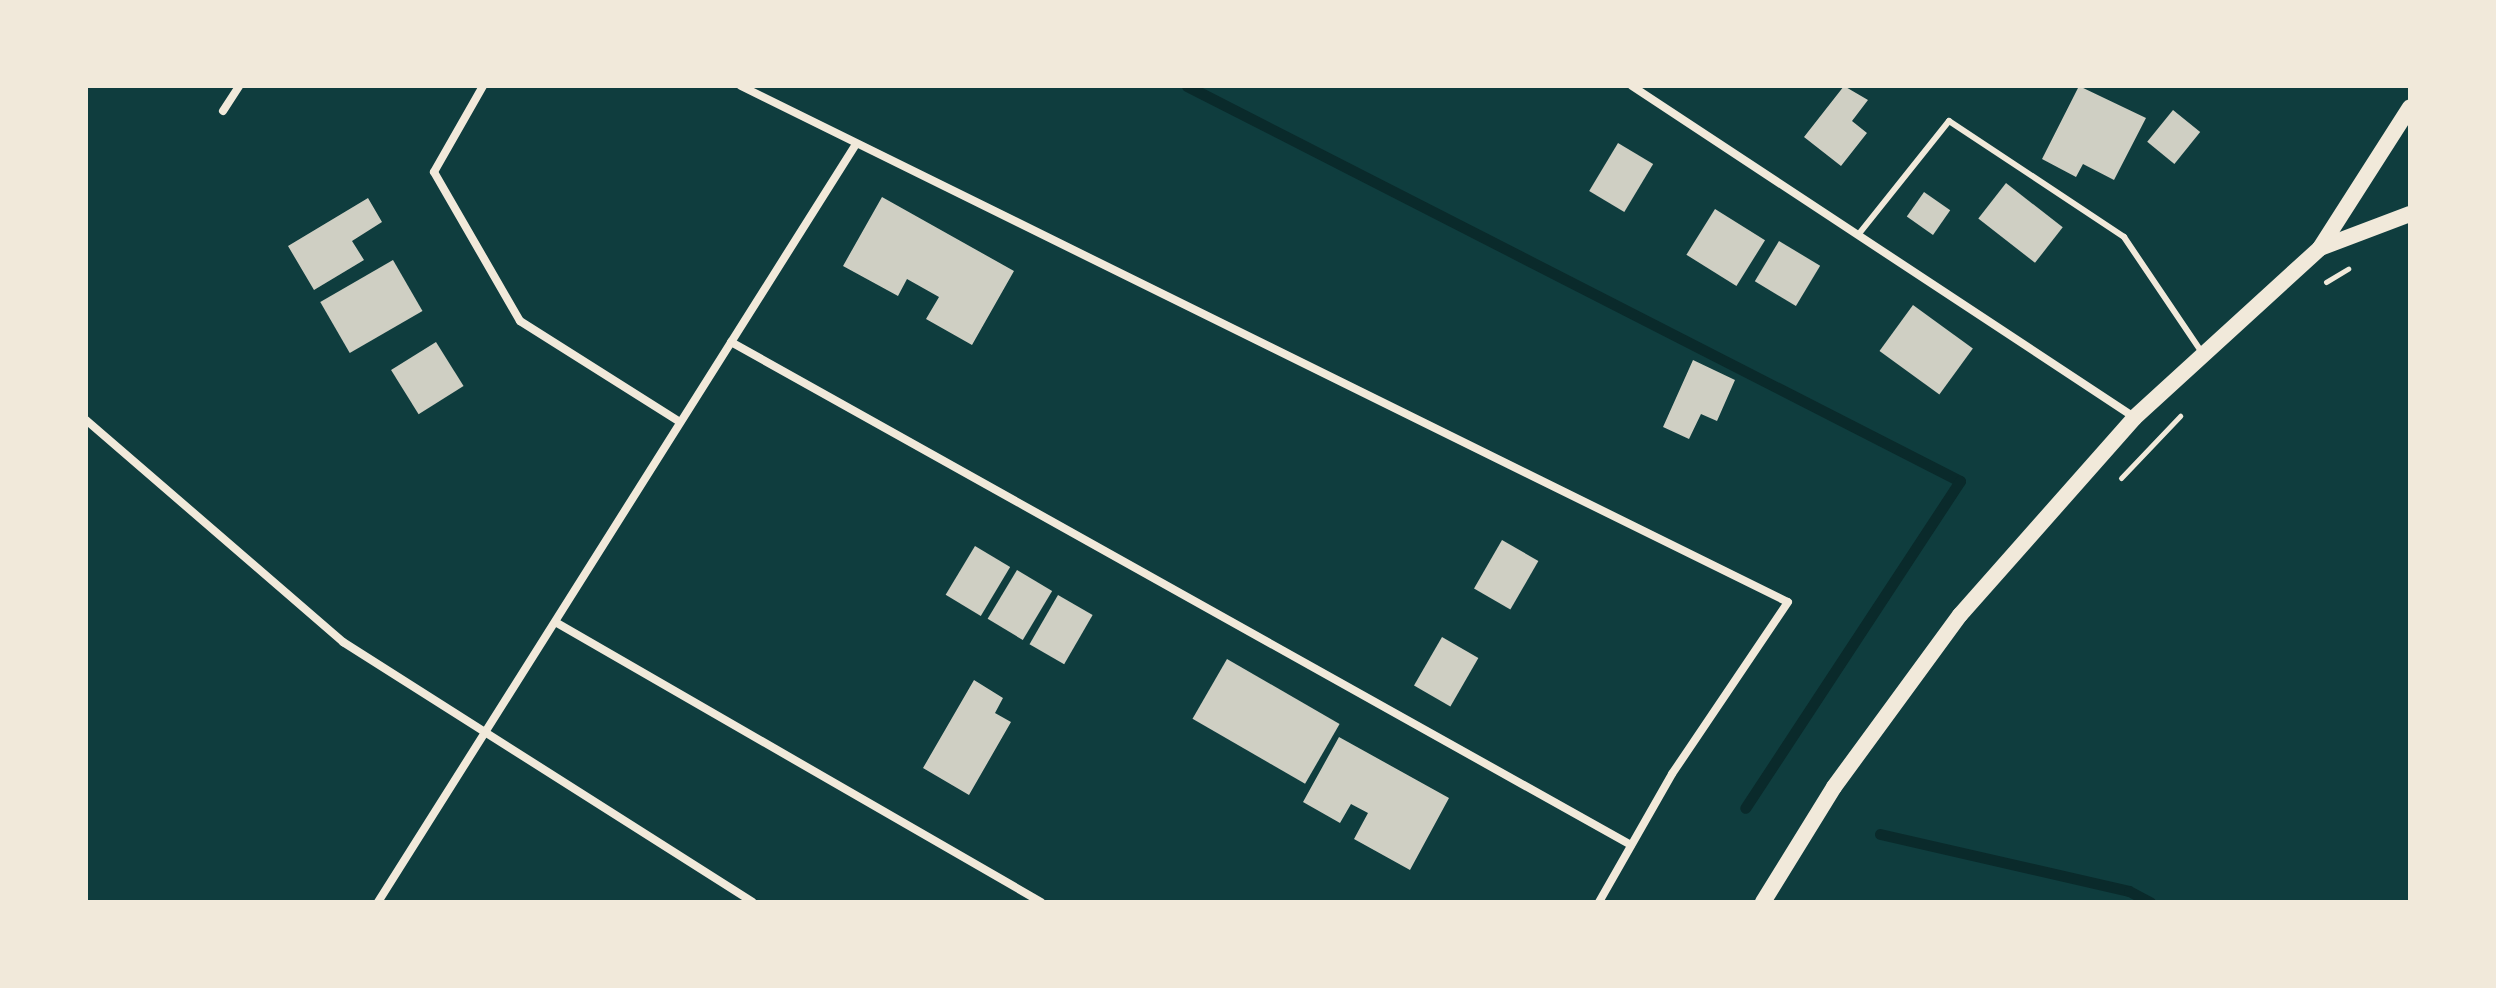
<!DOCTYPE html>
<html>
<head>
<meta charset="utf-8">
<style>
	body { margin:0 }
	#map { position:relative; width:2496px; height:988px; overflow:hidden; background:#0f3d3e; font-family:"Work Sans",sans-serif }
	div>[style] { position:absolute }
	.stream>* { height:11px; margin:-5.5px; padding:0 5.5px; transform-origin:5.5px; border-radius:5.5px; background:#0a2a2b }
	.building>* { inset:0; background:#cfcfc3; transform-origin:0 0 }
	.path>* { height:5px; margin:-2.5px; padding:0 2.5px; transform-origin:2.5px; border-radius:2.5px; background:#f1e9da }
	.service>* { height:6px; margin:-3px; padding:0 3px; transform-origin:3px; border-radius:3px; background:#f1e9da }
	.minor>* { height:8px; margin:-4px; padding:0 4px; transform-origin:4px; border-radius:4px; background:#f1e9da }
	.secondary>* { height:16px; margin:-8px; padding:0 8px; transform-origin:8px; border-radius:8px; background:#f1e9da }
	span { translate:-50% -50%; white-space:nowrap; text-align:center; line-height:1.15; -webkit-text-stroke:8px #f1e9da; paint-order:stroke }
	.frame { position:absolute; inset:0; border:88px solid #f1e9da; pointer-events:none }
</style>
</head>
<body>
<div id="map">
	<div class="stream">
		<i style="left:1187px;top:86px;width:868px;rotate:27.07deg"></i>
		<i style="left:1960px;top:481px;width:391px;rotate:123.3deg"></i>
		<i style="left:1880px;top:834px;width:255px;rotate:12.9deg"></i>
		<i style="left:2129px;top:891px;width:24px;rotate:28deg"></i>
	</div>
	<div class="building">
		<i style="clip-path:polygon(1844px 86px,1868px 100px,1852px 121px,1867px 133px,1841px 166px,1804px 137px)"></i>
		<i style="clip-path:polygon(2079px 86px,2146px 118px,2114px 180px,2083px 164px,2076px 177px,2042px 159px)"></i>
		<i style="left:2173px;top:110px;width:35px;height:41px;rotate:39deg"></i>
		<i style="left:1618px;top:143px;width:41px;height:56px;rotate:31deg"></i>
		<i style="left:2006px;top:183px;width:72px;height:45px;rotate:38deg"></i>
		<i style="left:1924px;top:192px;width:32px;height:30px;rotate:35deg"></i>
		<i style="clip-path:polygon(882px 197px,1014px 271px,972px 345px,926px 319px,939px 297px,907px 279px,898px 296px,843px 266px)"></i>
		<i style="clip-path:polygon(368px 198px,382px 222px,352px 241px,364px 260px,314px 290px,288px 246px)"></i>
		<i style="left:1715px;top:209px;width:59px;height:54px;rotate:32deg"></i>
		<i style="left:1779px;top:241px;width:48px;height:47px;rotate:31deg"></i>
		<i style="left:393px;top:260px;width:59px;height:84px;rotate:60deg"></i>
		<i style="left:1913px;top:305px;width:74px;height:57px;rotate:36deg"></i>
		<i style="left:436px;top:342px;width:52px;height:53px;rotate:58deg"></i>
		<i style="clip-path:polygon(1693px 360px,1735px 380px,1717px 421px,1701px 414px,1689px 439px,1663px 427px)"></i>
		<i style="left:1502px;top:540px;width:42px;height:56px;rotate:30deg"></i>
		<i style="left:975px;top:546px;width:41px;height:57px;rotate:31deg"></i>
		<i style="left:1017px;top:570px;width:41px;height:57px;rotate:31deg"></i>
		<i style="left:1058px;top:595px;width:40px;height:57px;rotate:30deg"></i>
		<i style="left:1442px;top:637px;width:42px;height:56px;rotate:30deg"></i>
		<i style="left:1227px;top:659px;width:130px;height:69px;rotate:30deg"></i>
		<i style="clip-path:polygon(974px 680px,1003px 698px,995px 713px,1011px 722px,969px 795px,923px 768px)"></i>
		<i style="clip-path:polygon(1339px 737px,1449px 798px,1410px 870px,1354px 839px,1368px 813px,1351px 804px,1340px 823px,1303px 802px)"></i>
	</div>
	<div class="path">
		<i style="left:2326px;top:282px;width:26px;rotate:-31deg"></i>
		<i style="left:2121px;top:478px;width:86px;rotate:-46.4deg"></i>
	</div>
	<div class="service">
		<i style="left:1858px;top:235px;width:146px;rotate:-51.4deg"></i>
		<i style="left:1949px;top:121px;width:210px;rotate:33.5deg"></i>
		<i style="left:2124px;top:237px;width:138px;rotate:56deg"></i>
	</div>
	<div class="minor">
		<i style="left:483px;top:86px;width:99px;rotate:119.7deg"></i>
		<i style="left:434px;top:172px;width:172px;rotate:60deg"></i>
		<i style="left:520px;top:321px;width:189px;rotate:32.3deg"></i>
		<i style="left:741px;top:86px;width:1167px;rotate:26.24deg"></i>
		<i style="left:1788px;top:602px;width:207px;rotate:124deg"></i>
		<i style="left:1672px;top:774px;width:147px;rotate:119.7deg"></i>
		<i style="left:1632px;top:86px;width:601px;rotate:33.4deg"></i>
		<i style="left:223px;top:111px;width:30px;rotate:-57deg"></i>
		<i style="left:731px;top:342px;width:1031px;rotate:29.2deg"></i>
		<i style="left:86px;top:420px;width:340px;rotate:40.8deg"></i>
		<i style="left:343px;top:642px;width:485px;rotate:32.4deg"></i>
		<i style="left:557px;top:623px;width:559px;rotate:29.96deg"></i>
		<i style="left:378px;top:902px;width:896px;rotate:-57.76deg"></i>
	</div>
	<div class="secondary">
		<i style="left:2320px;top:248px;width:167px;rotate:-57.4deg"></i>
		<i style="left:1763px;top:902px;width:135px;rotate:-58.3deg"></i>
		<i style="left:1834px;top:787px;width:213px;rotate:-53.8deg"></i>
		<i style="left:1960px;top:615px;width:263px;rotate:-48.5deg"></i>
		<i style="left:2134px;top:418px;width:252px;rotate:-42.4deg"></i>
		<i style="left:2320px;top:248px;width:96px;rotate:-20.7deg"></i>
	</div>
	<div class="frame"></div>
</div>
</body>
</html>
